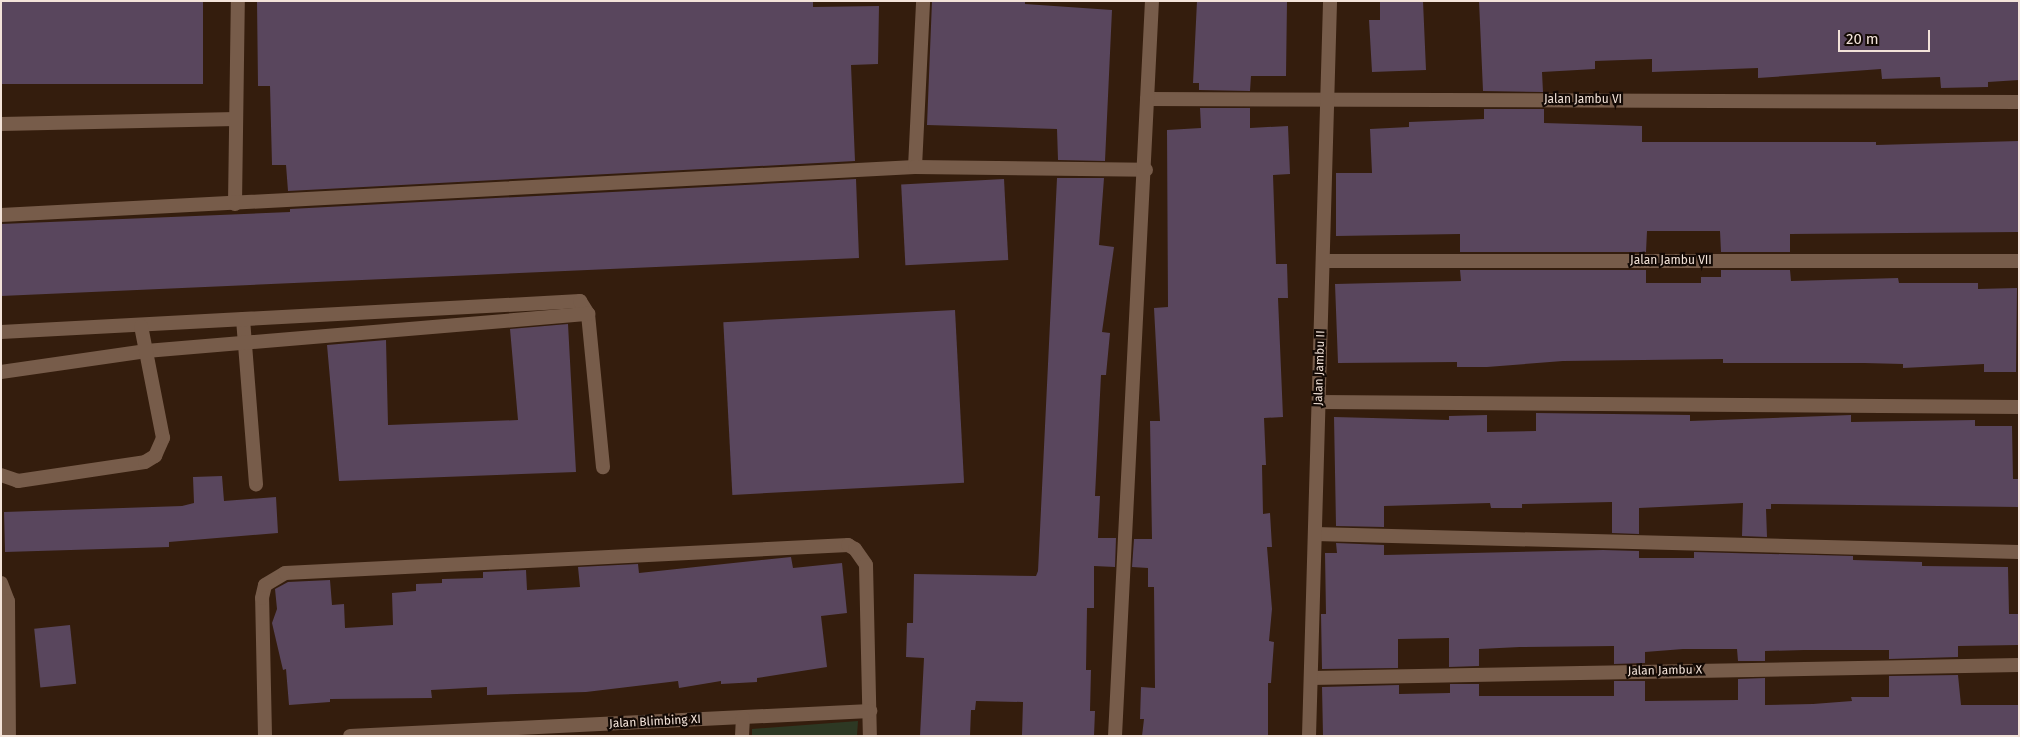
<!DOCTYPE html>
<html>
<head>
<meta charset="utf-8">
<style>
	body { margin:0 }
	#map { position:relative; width:2020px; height:737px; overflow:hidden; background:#341d0d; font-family:"Fira Sans",sans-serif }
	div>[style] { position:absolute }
	.green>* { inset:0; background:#2d3823 }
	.building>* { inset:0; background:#59465d; transform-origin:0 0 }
	.service>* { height:14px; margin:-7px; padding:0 7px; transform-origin:7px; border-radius:7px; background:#775c4a }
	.minor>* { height:14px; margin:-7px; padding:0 7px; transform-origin:7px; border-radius:7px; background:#775c4a }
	span { translate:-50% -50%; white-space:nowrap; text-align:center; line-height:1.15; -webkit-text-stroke:4.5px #140a05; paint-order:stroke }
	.street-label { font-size:12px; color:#f3e3d9 }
	.frame { position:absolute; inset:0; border:2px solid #f3e3d9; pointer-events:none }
	.scale { position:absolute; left:1838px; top:30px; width:92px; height:22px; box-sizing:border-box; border:2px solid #f3e3d9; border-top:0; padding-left:6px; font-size:15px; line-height:18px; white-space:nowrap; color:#f3e3d9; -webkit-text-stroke:4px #140a05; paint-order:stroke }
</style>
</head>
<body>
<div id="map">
	<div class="green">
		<i style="clip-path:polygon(858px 721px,857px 736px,752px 736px,752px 729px)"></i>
	</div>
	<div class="building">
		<i style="left:1px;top:1px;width:202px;height:83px"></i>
		<i style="clip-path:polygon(257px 1px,813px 1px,813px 7px,879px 6px,878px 64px,851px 65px,855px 161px,288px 191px,286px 165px,272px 165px,270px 86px,258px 86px)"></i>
		<i style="clip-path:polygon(932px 1px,1025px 1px,1025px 4px,1112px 10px,1105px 161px,1058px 160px,1057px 129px,927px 125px)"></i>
		<i style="clip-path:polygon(1197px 1px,1287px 1px,1286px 76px,1251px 76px,1250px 91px,1199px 90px,1199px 83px,1193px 83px)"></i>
		<i style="clip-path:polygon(1380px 1px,1423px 1px,1426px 70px,1372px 72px,1369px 20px,1380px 20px)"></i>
		<i style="clip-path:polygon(1479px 1px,2019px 1px,2019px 80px,1988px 82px,1988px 87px,1941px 88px,1940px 77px,1882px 79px,1881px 69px,1758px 78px,1758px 68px,1652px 72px,1652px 59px,1595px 61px,1595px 69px,1542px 72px,1543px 92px,1483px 91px)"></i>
		<i style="clip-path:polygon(1200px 108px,1250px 108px,1250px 128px,1288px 126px,1290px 174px,1273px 175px,1276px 264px,1287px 264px,1288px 298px,1278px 298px,1283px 417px,1264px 418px,1266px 465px,1262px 465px,1263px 514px,1270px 513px,1272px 547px,1267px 547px,1272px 609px,1269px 641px,1274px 642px,1271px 683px,1268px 683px,1268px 736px,1142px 736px,1144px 719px,1140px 719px,1141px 687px,1155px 688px,1154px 587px,1148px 587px,1148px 568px,1132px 567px,1134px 539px,1152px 539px,1150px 421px,1160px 421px,1154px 308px,1168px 307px,1167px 130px,1201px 128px)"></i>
		<i style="clip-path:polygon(1484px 109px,1544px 109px,1544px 123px,1642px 126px,1642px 142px,1876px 142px,1876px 145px,2019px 141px,2019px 232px,1790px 234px,1790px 252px,1721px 252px,1720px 231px,1647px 231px,1646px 252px,1460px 252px,1460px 234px,1336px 236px,1336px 173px,1372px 173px,1370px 129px,1409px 127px,1409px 122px,1484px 119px)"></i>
		<i style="clip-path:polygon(1057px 178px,1104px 178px,1099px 245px,1114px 247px,1102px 332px,1110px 333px,1106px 375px,1101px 375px,1095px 496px,1100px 496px,1098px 538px,1116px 538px,1115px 567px,1094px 566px,1094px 608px,1087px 608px,1086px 670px,1091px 670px,1090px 711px,1095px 711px,1094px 736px,1022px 735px,1023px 702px,976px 701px,975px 710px,971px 710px,970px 736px,920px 736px,924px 658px,906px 657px,907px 623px,913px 623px,914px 574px,1036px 576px,1038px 571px)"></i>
		<i style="clip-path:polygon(856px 179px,859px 258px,1px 296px,1px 224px,290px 212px,290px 209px)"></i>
		<i style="left:1004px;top:179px;width:81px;height:103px;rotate:87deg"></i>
		<i style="clip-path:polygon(1460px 270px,1646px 270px,1646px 283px,1701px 283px,1701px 277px,1721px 277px,1721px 270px,1790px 270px,1791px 281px,1898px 278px,1899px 283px,1978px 283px,1978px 289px,2017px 288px,2016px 372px,1984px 372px,1984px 364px,1903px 368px,1903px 364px,1864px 363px,1723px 363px,1723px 359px,1563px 361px,1487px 367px,1457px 367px,1457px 362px,1338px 363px,1335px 284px,1461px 281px)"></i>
		<i style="left:955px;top:310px;width:173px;height:232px;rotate:87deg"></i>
		<i style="clip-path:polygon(568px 324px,576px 472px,339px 481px,327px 345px,386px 340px,388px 425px,518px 420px,510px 329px)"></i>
		<i style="clip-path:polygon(1536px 413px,1690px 415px,1690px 421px,1851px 415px,1851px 422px,1975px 420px,1975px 426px,2012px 426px,2013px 479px,2019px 479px,2019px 507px,1771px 504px,1771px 509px,1766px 509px,1767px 537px,1742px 536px,1743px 503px,1639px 508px,1639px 534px,1612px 533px,1612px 502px,1522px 504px,1522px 508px,1491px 508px,1490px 503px,1384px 506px,1384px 527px,1336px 526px,1334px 417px,1449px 420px,1449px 416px,1487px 415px,1487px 432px,1536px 431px)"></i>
		<i style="clip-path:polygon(222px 476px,224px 501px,276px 497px,278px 533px,169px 542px,169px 547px,5px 552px,4px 512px,182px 506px,194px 503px,193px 477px)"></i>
		<i style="clip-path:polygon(1336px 543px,1384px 545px,1384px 555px,1603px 550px,1639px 551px,1639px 558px,1694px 558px,1694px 552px,1853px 556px,1853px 560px,1922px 562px,1922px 566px,2008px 567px,2009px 614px,2018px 614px,2018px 645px,1958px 646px,1958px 657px,1889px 659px,1889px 650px,1804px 650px,1765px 651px,1765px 661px,1738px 661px,1737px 649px,1683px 649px,1645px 652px,1645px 663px,1614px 664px,1614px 646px,1520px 647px,1479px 649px,1479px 666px,1449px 667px,1449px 638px,1398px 639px,1398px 668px,1322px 669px,1321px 614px,1326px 614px,1325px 553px,1337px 553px)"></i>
		<i style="clip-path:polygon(791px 557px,793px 568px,842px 563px,847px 613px,821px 616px,827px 667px,757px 678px,757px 682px,721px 684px,721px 681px,679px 688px,678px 681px,586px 692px,487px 695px,487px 687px,431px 690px,432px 698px,330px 699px,330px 702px,289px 705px,286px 669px,283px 670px,272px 623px,277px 609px,275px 589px,288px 582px,330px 580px,332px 605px,344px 604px,345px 628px,393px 625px,392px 593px,416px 591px,416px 584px,442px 583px,442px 579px,483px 578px,483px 572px,526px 570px,527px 590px,580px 587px,578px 567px,638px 564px,639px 573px)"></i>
		<i style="left:70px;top:625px;width:59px;height:36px;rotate:84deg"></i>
		<i style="clip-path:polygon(1958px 675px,1961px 705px,2019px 705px,2019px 736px,1323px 736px,1322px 687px,1399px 685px,1399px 694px,1450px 693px,1450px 684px,1479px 684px,1479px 696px,1614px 696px,1614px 681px,1645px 681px,1645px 701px,1738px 700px,1738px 679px,1765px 678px,1765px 705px,1813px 704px,1852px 701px,1851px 697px,1889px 697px,1889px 676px)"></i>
	</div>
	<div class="service">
		<i style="left:243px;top:319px;width:166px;rotate:85.5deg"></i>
		<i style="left:1px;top:332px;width:580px;rotate:-3.06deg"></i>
		<i style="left:580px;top:301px;width:15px;rotate:58deg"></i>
		<i style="left:588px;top:314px;width:154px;rotate:84.4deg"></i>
		<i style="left:1px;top:372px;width:147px;rotate:-8.2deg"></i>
		<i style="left:146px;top:351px;width:444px;rotate:-4.8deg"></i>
		<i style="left:1px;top:475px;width:18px;rotate:19deg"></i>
		<i style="left:18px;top:481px;width:128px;rotate:-8.5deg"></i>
		<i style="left:145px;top:462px;width:12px;rotate:-31deg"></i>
		<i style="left:155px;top:456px;width:20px;rotate:-66deg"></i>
		<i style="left:163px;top:438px;width:114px;rotate:-101.1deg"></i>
	</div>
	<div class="minor">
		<i style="left:1147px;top:99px;width:872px;rotate:0.2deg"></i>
		<i style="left:1px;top:124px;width:235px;rotate:-1.2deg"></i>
		<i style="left:915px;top:167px;width:166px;rotate:-87.2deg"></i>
		<i style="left:235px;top:204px;width:203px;rotate:-89.2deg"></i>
		<i style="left:1px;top:215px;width:915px;rotate:-3.01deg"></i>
		<i style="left:915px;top:167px;width:231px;rotate:0.7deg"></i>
		<i style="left:1323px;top:261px;width:696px"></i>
		<i style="left:1319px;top:402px;width:700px;rotate:0.41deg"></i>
		<i style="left:1315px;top:534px;width:704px;rotate:1.46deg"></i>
		<i style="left:1px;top:583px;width:19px;rotate:69deg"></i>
		<i style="left:8px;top:601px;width:135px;rotate:89.6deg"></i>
		<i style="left:1311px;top:678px;width:708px;rotate:-1.05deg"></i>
		<i style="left:265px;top:736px;width:138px;rotate:-91.2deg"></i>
		<i style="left:262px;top:598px;width:13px;rotate:-77deg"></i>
		<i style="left:265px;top:585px;width:23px;rotate:-31deg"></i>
		<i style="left:285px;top:573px;width:564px;rotate:-2.85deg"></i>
		<i style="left:848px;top:545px;width:8px;rotate:30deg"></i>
		<i style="left:855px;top:549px;width:19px;rotate:55deg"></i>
		<i style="left:866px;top:565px;width:171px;rotate:88.7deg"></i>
		<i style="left:350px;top:736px;width:521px;rotate:-2.75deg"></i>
		<i style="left:742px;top:736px;width:18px;rotate:-87deg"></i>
		<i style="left:1115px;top:736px;width:736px;rotate:-87.12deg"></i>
		<i style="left:1309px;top:736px;width:735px;rotate:-88.36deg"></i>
	</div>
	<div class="street-label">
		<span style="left:1583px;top:100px">Jalan Jambu VI</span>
		<span style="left:1671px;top:261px">Jalan Jambu VII</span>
		<span style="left:1320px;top:368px;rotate:-88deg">Jalan Jambu II</span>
		<span style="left:1665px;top:671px;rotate:-1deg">Jalan Jambu X</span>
		<span style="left:655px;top:722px;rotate:-3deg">Jalan Blimbing XI</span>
	</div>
	<div class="frame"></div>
	<div class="scale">20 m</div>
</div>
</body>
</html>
